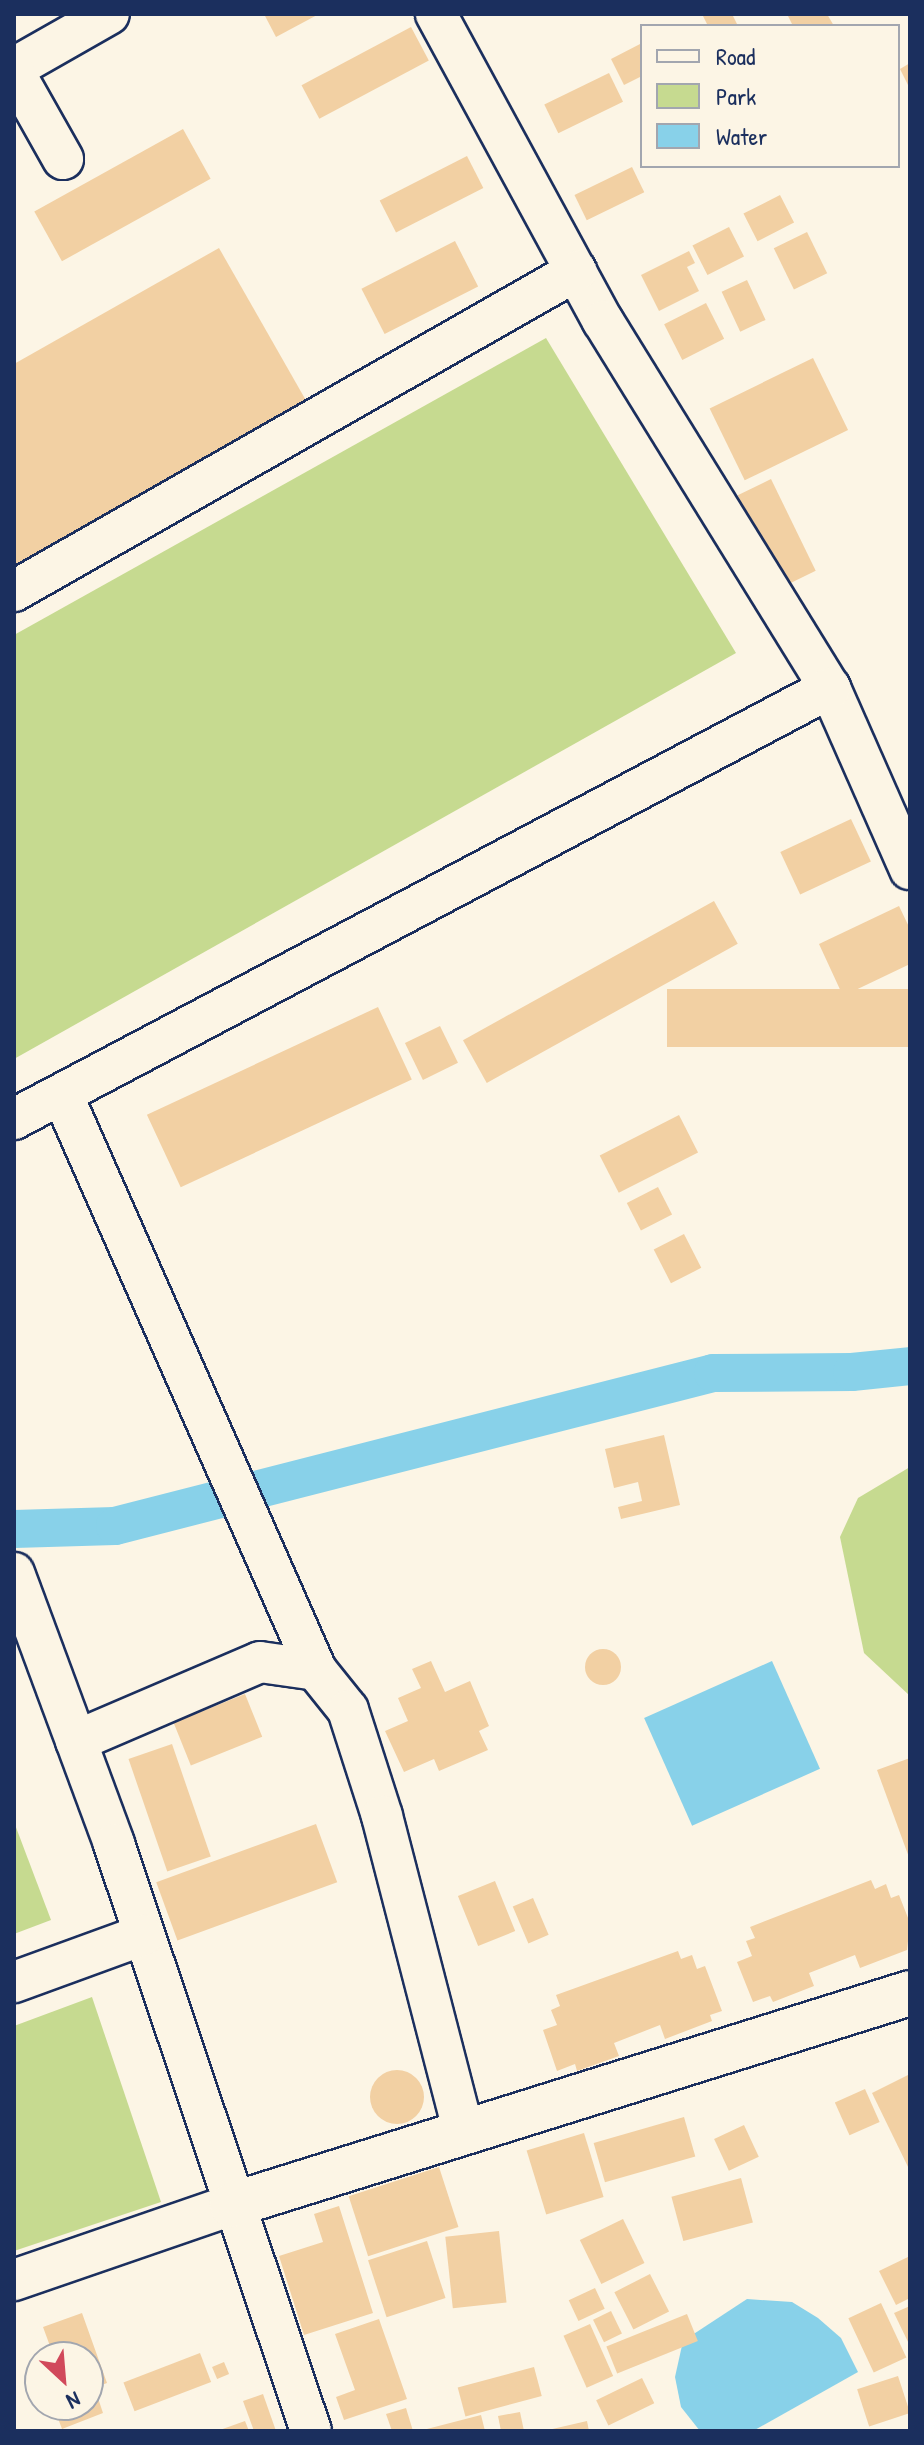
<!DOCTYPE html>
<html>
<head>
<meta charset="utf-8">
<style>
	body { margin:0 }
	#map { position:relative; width:924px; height:2445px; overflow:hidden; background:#fcf5e5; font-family:"Patrick Hand",sans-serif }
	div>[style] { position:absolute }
	.green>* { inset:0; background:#c6da90 }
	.water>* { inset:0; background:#88d1e9; transform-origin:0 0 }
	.canal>* { height:38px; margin:-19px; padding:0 19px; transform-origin:19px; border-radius:19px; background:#88d1e9 }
	.building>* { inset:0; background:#f2d0a3; transform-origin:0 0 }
	.round { border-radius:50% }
	.roads { filter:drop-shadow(2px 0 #1b2f5e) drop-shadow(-2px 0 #1b2f5e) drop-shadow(0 2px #1b2f5e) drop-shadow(0 -2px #1b2f5e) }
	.street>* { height:40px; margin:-20px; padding:0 20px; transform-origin:20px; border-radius:20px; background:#fcf5e5 }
	.secondary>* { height:44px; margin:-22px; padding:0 22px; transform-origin:22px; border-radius:22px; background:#fcf5e5 }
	span { translate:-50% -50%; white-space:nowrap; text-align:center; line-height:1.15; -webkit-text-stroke:8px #fcf5e5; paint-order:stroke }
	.frame { position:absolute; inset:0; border:16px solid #1b2f5e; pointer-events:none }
	.legend { position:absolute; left:640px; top:24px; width:260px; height:144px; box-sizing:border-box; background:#fcf5e5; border:2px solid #a2a6af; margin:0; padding:10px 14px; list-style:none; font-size:24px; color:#1b2f5e }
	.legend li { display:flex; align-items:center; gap:16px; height:40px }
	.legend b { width:40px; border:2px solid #a2a6af }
	.north { position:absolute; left:24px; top:2341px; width:80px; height:80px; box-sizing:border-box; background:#fcf5e5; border:2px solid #a2a6af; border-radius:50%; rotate:154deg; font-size:22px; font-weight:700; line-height:32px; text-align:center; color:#1b2f5e }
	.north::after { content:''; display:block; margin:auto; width:28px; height:36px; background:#d1495b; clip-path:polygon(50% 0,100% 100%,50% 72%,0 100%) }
</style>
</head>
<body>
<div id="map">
	<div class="green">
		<i style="clip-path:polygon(546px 338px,736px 653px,14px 1059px,14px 635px)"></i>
		<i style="clip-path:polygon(910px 1467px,910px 1696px,864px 1653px,840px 1537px,858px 1498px)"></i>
		<i style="clip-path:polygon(14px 1822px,51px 1920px,14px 1934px)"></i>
		<i style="clip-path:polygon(92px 1997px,161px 2202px,14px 2251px,14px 2026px)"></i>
	</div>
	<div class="water">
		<i style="left:772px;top:1661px;width:118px;height:140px;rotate:66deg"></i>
		<i style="clip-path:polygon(747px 2299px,792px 2302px,818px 2318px,841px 2338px,858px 2372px,753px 2431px,700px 2431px,681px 2407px,675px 2377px,683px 2341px)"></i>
	</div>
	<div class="canal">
		<i style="left:14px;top:1529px;width:101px;rotate:-1.7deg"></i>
		<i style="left:115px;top:1526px;width:617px;rotate:-14.35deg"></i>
		<i style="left:713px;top:1373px;width:139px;rotate:-0.4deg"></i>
		<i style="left:852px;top:1372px;width:58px;rotate:-5.9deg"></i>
	</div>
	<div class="building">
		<i style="clip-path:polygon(264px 14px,319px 14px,276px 37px)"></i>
		<i style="clip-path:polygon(702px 14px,732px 14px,738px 26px,708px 26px)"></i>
		<i style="clip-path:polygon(787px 14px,827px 14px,834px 26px,793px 26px)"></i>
		<i style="left:411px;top:27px;width:38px;height:124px;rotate:62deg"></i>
		<i style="clip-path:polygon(642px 43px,642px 76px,624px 85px,611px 59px)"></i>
		<i style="clip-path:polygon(910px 63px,910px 89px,900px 69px)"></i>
		<i style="left:609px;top:73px;width:32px;height:72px;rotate:64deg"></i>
		<i style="left:183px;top:129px;width:57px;height:170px;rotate:61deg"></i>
		<i style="left:467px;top:156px;width:36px;height:98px;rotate:63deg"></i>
		<i style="left:632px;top:167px;width:28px;height:64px;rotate:64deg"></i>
		<i style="left:780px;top:195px;width:31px;height:41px;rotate:63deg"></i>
		<i style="left:729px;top:227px;width:33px;height:41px;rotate:63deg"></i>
		<i style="left:807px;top:232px;width:46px;height:37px;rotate:64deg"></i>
		<i style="left:455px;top:241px;width:51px;height:105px;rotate:63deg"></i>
		<i style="clip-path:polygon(219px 248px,308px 404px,14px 572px,14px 364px)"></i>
		<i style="clip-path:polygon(689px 251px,695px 263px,687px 267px,699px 291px,659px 311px,641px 275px)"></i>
		<i style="left:747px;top:280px;width:44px;height:28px;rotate:65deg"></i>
		<i style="left:706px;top:303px;width:40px;height:47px;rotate:63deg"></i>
		<i style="left:813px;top:358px;width:80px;height:115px;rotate:64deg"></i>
		<i style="left:771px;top:479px;width:102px;height:37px;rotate:64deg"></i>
		<i style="left:851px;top:819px;width:47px;height:78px;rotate:65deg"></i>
		<i style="left:714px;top:901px;width:49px;height:287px;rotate:61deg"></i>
		<i style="clip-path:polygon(899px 906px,910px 929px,910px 964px,843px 996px,819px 944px)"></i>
		<i style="left:910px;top:989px;width:58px;height:243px;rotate:90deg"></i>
		<i style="left:378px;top:1007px;width:80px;height:255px;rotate:65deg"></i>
		<i style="left:440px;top:1026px;width:41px;height:39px;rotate:64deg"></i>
		<i style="left:679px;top:1115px;width:42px;height:89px;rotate:63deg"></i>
		<i style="left:658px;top:1187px;width:31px;height:35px;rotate:63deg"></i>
		<i style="left:684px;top:1234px;width:38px;height:34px;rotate:63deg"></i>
		<i style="clip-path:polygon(664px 1435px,680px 1505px,621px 1519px,618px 1507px,642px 1501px,638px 1482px,614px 1488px,605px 1449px)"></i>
		<i class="round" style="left:585px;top:1649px;width:36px;height:36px"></i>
		<i style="clip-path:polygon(431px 1661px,445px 1692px,470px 1681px,489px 1726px,479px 1731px,488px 1750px,439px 1771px,434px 1759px,404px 1772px,385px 1731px,408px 1721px,398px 1698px,421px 1688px,412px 1669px)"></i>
		<i style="left:245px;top:1694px;width:46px;height:77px;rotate:68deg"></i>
		<i style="left:172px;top:1744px;width:119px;height:46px;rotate:71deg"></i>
		<i style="clip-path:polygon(910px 1758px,910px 1860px,877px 1770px)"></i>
		<i style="left:316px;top:1824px;width:62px;height:170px;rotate:70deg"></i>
		<i style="clip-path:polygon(871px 1880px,875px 1889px,886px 1884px,891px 1898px,899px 1895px,910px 1923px,907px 1950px,860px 1968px,855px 1955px,809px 1973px,814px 1986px,773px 2002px,770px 1996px,753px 2002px,737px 1962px,752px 1956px,746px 1941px,755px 1938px,750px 1927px)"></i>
		<i style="left:495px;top:1881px;width:54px;height:40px;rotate:68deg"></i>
		<i style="left:533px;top:1898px;width:40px;height:22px;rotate:67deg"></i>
		<i style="clip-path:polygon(678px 1951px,681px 1959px,692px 1955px,697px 1969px,705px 1966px,722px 2011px,710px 2015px,712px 2021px,665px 2039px,660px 2025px,614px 2043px,619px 2056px,577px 2071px,575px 2064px,557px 2071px,543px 2030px,557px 2025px,551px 2010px,560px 2006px,556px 1995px)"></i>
		<i class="round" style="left:370px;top:2070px;width:54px;height:54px"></i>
		<i style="clip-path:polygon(910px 2074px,910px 2171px,872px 2093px)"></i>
		<i style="left:865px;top:2089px;width:36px;height:33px;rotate:66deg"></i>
		<i style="left:684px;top:2117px;width:41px;height:94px;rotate:74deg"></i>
		<i style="left:744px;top:2125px;width:35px;height:33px;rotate:65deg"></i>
		<i style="left:584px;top:2133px;width:67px;height:60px;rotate:73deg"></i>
		<i style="left:439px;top:2167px;width:63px;height:95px;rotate:72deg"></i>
		<i style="left:741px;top:2178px;width:46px;height:72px;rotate:75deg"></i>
		<i style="clip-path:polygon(339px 2206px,373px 2313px,304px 2335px,279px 2256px,323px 2242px,314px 2214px)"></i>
		<i style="left:623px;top:2219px;width:49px;height:48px;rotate:64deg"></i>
		<i style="left:499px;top:2231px;width:72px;height:54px;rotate:84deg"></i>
		<i style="left:427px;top:2241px;width:60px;height:62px;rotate:72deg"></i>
		<i style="clip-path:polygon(910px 2256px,910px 2298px,896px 2305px,879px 2271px)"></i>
		<i style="left:650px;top:2274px;width:42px;height:40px;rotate:63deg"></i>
		<i style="left:595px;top:2288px;width:23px;height:29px;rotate:65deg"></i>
		<i style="left:881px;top:2303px;width:60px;height:36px;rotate:65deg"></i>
		<i style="clip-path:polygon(910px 2306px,910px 2346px,894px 2313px)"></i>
		<i style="left:611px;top:2311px;width:25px;height:20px;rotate:64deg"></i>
		<i style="clip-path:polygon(82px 2313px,107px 2383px,88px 2390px,88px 2357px,54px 2357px,43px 2327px)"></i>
		<i style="left:687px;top:2314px;width:29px;height:87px;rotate:68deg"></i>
		<i style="clip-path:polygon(379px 2319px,407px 2399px,344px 2420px,336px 2397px,355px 2390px,335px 2334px)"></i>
		<i style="left:590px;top:2324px;width:57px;height:29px;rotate:66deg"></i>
		<i style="left:200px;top:2353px;width:31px;height:82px;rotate:69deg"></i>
		<i style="left:224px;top:2362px;width:13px;height:13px;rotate:67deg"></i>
		<i style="left:534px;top:2367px;width:30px;height:79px;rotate:75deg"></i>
		<i style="left:898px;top:2376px;width:39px;height:43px;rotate:72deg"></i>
		<i style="left:642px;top:2378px;width:28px;height:51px;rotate:64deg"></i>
		<i style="clip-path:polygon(95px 2389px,103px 2413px,62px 2429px,53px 2405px,88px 2405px,88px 2392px)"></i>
		<i style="clip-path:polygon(263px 2394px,276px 2431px,254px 2431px,243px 2401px)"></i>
		<i style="clip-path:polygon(406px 2408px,413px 2431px,392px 2431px,386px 2414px)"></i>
		<i style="clip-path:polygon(520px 2412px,524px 2431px,501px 2431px,498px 2416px)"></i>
		<i style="clip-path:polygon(481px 2415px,485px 2431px,423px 2431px,423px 2430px)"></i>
		<i style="clip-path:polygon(245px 2421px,249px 2431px,217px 2431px)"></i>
		<i style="clip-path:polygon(587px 2421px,589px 2431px,548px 2431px,548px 2430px)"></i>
	</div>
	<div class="roads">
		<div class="street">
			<i style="left:436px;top:14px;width:349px;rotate:61.5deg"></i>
			<i style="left:603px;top:321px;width:432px;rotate:58.3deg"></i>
			<i style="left:830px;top:688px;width:198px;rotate:66.2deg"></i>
			<i style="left:14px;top:68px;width:109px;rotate:-29.6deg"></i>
			<i style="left:14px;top:72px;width:100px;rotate:60.6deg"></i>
			<i style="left:14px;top:591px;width:647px;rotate:-29.66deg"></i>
			<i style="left:62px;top:1094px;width:630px;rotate:66.2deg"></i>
			<i style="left:14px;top:1119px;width:923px;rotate:-27.84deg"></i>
			<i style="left:14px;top:1573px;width:289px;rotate:69.7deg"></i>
			<i style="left:114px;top:1844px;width:619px;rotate:71.45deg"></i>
			<i style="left:76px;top:1741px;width:200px;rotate:-23.2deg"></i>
			<i style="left:260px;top:1662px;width:57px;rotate:8.1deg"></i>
			<i style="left:316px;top:1670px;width:51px;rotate:51.3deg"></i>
			<i style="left:348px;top:1710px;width:111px;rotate:72.2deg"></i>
			<i style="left:382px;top:1816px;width:326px;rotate:75.5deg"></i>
			<i style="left:14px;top:1982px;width:137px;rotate:-20deg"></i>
			<i style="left:14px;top:2280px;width:231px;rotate:-19deg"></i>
		</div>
		<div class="secondary">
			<i style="left:232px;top:2205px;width:710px;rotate:-17.36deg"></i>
		</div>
	</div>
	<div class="frame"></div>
	<ul class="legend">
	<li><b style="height:10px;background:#fcf5e5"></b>Road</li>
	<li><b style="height:22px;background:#c6da90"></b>Park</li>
	<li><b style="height:22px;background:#88d1e9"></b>Water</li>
	</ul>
	<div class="north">N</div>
</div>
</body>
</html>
